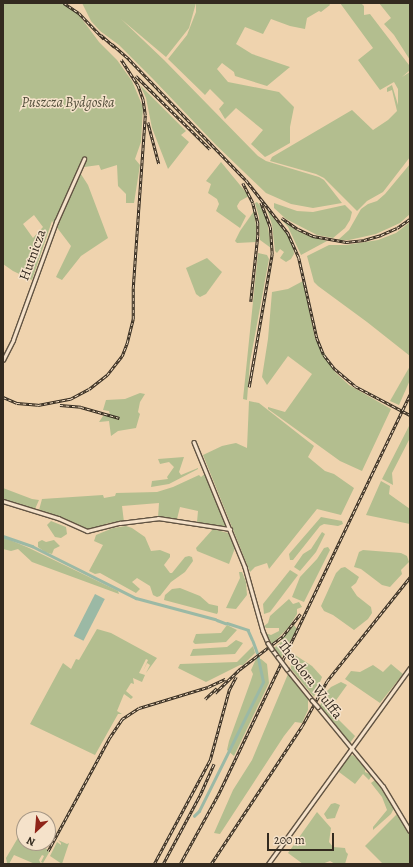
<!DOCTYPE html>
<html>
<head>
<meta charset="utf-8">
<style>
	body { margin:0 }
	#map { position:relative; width:413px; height:867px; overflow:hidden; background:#efd3ae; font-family:Alegreya,serif }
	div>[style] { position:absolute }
	.green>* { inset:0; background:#b3be8f }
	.water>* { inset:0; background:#9bb9a5; transform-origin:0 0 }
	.canal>* { height:2.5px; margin:-1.25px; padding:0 1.25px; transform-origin:1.25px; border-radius:1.25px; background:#9bb9a5 }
	.roads { filter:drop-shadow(1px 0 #625443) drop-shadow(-1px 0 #625443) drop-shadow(0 1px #625443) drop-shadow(0 -1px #625443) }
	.minor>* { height:2.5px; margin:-1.25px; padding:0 1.25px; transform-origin:1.25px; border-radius:1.25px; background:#f5e2ca }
	.rail>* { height:2.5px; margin-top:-1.25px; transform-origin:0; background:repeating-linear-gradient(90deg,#f5e2ca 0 3px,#332a1f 0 6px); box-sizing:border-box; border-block:1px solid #332a1f }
	.bridges { filter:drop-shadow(1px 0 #625443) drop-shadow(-1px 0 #625443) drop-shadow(0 1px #625443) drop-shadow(0 -1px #625443) }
	.minor-bridge>* { height:2.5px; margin:-1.25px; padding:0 1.25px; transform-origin:1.25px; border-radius:1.25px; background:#f5e2ca }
	span { translate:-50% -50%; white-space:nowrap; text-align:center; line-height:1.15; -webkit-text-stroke:3px #f5e2ca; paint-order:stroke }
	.park-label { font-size:14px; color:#534f3b; font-style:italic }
	.street-label { font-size:14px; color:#332a1f }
	.frame { position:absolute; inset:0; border:4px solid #332a1f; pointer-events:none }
	.north { position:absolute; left:16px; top:811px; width:40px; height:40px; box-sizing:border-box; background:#f5e2ca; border:1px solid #a79886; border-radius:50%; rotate:206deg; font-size:11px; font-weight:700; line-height:16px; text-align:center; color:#332a1f }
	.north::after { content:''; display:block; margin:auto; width:14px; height:18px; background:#8f2418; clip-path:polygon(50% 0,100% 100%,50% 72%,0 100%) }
	.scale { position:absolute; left:267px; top:833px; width:67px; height:18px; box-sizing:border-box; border:2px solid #332a1f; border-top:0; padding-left:5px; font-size:12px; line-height:14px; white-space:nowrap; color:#332a1f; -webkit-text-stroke:3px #f5e2ca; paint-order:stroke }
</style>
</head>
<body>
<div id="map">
	<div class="green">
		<i style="clip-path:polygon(evenodd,3px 3px,64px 3px,76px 11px,99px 42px,117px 60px,132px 81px,143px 107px,141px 142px,135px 159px,140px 165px,134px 203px,126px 203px,126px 194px,118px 186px,117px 165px,101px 170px,99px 165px,77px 168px,88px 185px,108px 238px,81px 256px,62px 280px,56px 277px,71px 246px,52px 221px,32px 280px,13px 271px,3px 264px,3px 3px,34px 215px,43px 227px,33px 238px,23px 224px,34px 215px)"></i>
		<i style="clip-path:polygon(82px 3px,196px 3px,189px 28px,166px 57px,121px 19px,164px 60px,258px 156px,266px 161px,319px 177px,324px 180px,342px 203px,313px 208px,291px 204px,266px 193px,216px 145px,153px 79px,119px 45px,100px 31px,91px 21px)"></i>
		<i style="clip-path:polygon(196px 3px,329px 3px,330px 5px,321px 12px,319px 11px,307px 18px,305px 29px,290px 26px,271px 19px,263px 34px,245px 27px,236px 44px,252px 54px,290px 67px,267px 86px,235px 76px,234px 72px,222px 63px,217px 69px,228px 82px,279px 92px,294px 107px,290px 127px,290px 143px,269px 155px,265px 157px,251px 144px,263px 130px,236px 108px,225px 119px,219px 109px,224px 103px,210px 89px,205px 95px,168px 59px,187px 35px,196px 12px)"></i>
		<i style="clip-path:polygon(340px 3px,361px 3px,364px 6px,364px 15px,370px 14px,409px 65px,409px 71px,402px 77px,410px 72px,410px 157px,383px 192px,367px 201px,357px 211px,324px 178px,316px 174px,270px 161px,272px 157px,352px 110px,373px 130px,388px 120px,397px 111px,392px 90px,387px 92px,387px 88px,392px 85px,398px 105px,398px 89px,394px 82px,380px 90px,358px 60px,373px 48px)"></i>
		<i style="clip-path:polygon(379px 3px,410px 3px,410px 60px,394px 35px,384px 24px,391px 18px)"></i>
		<i style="clip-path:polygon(140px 85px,186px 131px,181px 135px,189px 142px,168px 169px,152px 128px,146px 98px)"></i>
		<i style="clip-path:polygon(221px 162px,249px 196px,240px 201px,237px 206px,238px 209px,246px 216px,240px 228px,216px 211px,219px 204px,217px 199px,208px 193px,211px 184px,206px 181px)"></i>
		<i style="clip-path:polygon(410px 164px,410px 214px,400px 223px,376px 234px,349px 240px,338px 240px,349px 230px,361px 209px,368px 204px,377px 201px,385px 194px)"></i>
		<i style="clip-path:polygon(257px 202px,262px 208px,267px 220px,271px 248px,260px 240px,259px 217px,255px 203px)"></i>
		<i style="clip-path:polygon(274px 203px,297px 211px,313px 212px,345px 205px,352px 212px,350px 220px,345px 228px,333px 238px,317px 235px,286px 219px,274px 208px)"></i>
		<i style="clip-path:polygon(267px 209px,288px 235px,293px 246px,294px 254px,291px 259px,286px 262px,280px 258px,284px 252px,280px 249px,277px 253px,275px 251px,272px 225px)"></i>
		<i style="clip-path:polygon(254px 211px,256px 226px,256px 242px,237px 243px,235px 241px,240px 231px)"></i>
		<i style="clip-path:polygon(280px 218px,292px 227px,306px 235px,327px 241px,301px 255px,288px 227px)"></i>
		<i style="clip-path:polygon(410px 222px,410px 356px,367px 322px,318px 286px,314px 282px,307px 256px,329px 245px,346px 245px,378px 240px,396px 233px)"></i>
		<i style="clip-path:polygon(258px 253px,267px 255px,269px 259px,250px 362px,247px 400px,243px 399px)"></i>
		<i style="clip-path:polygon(207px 258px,222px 272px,206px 294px,200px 297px,196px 294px,186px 268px)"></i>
		<i style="clip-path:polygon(303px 281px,315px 338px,335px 372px,349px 385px,391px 409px,362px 471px,340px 461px,268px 409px,268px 407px,285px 412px,312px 374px,288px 356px,267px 385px,262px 377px,268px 339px,272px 292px,288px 289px)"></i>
		<i style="clip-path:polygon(410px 366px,410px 380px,399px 405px,390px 401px)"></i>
		<i style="clip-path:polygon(140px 393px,145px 394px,140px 402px,138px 412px,140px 414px,136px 428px,118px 431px,111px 436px,109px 421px,99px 422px,103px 416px,110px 415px,109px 411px,103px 410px,106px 400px,125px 399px)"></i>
		<i style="clip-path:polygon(249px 401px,259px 403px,314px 446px,308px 457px,325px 471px,334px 474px,354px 488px,341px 515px,317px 509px,269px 569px,267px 563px,255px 567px,250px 572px,203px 455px,222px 446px,231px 444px,236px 443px,247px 448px)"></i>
		<i style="clip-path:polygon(410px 424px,410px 438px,392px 473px,393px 485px,382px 479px)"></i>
		<i style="clip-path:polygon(184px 457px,179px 472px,181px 475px,198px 468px,198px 469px,169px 484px,151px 487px,152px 481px,168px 479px,167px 477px,174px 467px,169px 462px,160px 464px,158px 459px)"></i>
		<i style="clip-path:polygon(207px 472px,227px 525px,226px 527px,197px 522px,198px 511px,180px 507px,177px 519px,158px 518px,159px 503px,122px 506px,124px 522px,108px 523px,94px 530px,83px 529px,57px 516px,39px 510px,42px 499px,103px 495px,104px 498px,115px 496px,116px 493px,157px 492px,173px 487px,199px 475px,201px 477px)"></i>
		<i style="clip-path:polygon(381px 481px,390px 486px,389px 494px,410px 509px,410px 524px,366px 515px)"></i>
		<i style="clip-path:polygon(3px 488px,32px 499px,39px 500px,35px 509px,3px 500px)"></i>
		<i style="clip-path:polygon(321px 517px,342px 521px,343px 524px,338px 526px,324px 524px,320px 526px,293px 560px,290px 560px,289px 554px)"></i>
		<i style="clip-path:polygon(51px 521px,66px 527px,67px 534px,61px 538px,55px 537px,47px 525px)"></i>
		<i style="clip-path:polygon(126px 526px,132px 528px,145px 537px,151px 551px,160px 550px,170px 554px,170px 557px,164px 565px,170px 573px,172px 573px,185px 557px,189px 556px,192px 557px,193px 561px,185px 572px,171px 582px,160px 596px,157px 597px,153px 595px,150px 586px,137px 578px,132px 582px,140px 589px,136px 593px,100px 573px,95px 574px,89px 571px,103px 545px,94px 541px,96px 535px,113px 528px)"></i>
		<i style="clip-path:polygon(213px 529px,228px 533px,235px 548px,229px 564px,197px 551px,196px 548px)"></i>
		<i style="clip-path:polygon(322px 532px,325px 534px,316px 552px,300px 571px,294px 567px,303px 554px,311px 549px)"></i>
		<i style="clip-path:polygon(3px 537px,29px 548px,118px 591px,119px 594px,32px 562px,18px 549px,11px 551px,3px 549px)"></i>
		<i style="clip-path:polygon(42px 540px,46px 542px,54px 540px,60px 546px,54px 549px,52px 554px,45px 552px,38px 547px,38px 542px)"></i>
		<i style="clip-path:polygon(328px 547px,330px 550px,304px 602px,292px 597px,300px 577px,317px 559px,324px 548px)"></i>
		<i style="clip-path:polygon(363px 550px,401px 553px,407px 556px,409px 562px,401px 570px,402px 574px,390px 587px,382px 585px,361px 569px,354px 567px,359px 552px)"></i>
		<i style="clip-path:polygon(345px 567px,359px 577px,356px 583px,351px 587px,357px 596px,371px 607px,372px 613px,368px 619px,354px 630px,333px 615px,324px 611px,321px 606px,336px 573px,341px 568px)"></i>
		<i style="clip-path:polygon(290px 570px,298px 575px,270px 612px,264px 614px,263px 604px)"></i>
		<i style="clip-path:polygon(239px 572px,242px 572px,246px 582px,247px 595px,236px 609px,226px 608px,240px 578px)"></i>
		<i style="clip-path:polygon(180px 588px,200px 596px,209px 604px,218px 606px,218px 612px,217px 614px,164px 600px,165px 595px,172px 589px)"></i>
		<i style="clip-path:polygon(289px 599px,293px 604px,299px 602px,302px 607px,297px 609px,297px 614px,289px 627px,273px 643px,271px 643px,265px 633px,271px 635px,279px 631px,279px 628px,266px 628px,264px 626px,268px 623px,270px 616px)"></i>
		<i style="clip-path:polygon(227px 625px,237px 630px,226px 642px,195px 644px,193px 642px,196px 634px,221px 633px)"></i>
		<i style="clip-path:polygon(294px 625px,297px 629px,281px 658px,274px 648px,282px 641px,282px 638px)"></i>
		<i style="clip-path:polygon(97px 629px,111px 633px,157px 658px,146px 673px,150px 665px,147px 663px,143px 671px,148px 660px,146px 659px,139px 673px,145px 675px,142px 682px,133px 678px,134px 684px,131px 683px,126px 691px,133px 697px,131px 699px,124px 694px,117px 711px,122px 714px,118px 714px,95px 755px,30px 724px,63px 663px,71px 669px,76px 659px,79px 660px)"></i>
		<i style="clip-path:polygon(236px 640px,243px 643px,235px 654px,190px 656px,193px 649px,227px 647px)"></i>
		<i style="clip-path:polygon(253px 646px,255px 653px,243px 665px,240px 665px,206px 682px,178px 668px,180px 664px,237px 662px)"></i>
		<i style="clip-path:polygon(292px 653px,312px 666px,322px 677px,314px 697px,291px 669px,290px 657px)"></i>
		<i style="clip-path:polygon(256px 659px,261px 659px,267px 664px,269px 683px,234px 756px,227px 750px,229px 741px,250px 683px,253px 674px,251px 670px)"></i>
		<i style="clip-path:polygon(391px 664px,403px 674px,380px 703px,345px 679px,351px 671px,360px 672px,373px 665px,383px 672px)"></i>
		<i style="clip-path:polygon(288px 674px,308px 699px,308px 710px,302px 723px,295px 722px,284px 736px,220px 834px,214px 833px,233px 790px,252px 760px)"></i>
		<i style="clip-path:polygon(341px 682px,347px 685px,329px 710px,355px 736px,350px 743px,320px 706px,324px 694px,331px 687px)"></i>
		<i style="clip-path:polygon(353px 755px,365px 768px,365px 772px,372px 775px,369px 780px,363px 774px,355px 784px,339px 772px,339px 769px,349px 756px)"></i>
		<i style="clip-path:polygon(375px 780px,394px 808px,391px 814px,373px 830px,373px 827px,387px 810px,382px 797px,371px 783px)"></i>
		<i style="clip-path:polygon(335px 803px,340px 805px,336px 815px,335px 818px,327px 819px,324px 814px,331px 804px)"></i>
		<i style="clip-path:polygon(317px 812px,331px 828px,329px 842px,333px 847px,345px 848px,346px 852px,348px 854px,345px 864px,335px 864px,330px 861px,322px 864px,303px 864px,288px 853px)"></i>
		<i style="clip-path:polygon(397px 814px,410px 835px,410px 864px,383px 864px,365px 846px)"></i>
		<i style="clip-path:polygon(19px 836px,23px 836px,21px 839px,24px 843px,34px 845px,35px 843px,44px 843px,42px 846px,50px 851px,43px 863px,41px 862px,44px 856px,42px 855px,39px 860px,41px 864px,35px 864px,14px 855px,9px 864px,7px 863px,6px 858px)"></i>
		<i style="clip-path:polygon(58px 840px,67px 844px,69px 843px,62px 864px,50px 856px,57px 842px,61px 845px,61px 843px)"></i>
	</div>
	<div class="water">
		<i style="left:95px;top:594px;width:11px;height:47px;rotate:27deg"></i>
	</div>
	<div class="canal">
		<i style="left:3px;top:536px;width:31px;rotate:19deg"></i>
		<i style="left:32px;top:546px;width:116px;rotate:26.6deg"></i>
		<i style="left:136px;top:598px;width:82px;rotate:14.9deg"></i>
		<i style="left:217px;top:620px;width:9px;rotate:21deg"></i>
		<i style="left:227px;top:623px;width:22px;rotate:18deg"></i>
		<i style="left:248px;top:630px;width:10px;rotate:66deg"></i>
		<i style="left:253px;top:641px;width:12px;rotate:70deg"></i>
		<i style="left:194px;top:816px;width:7px;rotate:-45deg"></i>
		<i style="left:199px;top:811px;width:144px;rotate:-63.6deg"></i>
		<i style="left:263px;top:682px;width:25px;rotate:-102deg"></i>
	</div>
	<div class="roads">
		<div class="minor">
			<i style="left:3px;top:360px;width:22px;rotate:-63deg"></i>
			<i style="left:13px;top:340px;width:126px;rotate:-70deg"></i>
			<i style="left:56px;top:222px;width:69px;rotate:-66deg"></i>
			<i style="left:194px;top:442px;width:135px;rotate:67.8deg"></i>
			<i style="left:245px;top:567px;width:66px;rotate:74.3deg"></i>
			<i style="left:263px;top:631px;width:13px;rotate:67deg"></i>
			<i style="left:3px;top:501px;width:58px;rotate:17.2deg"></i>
			<i style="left:58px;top:518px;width:32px;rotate:24deg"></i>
			<i style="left:87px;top:531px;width:34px;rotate:-14deg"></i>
			<i style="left:120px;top:523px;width:38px;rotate:-7deg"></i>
			<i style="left:158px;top:518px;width:73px;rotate:8.7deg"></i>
			<i style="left:272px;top:649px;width:10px;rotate:53deg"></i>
			<i style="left:287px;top:669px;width:40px;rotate:51deg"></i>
			<i style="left:318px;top:707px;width:102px;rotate:50.6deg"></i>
			<i style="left:383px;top:786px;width:52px;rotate:59deg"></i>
			<i style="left:268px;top:864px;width:242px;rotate:-54.1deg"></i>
		</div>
	</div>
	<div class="rail">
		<i style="left:64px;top:3px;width:18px;rotate:34deg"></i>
		<i style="left:79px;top:13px;width:36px;rotate:46deg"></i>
		<i style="left:101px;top:35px;width:18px;rotate:41deg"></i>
		<i style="left:112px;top:44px;width:23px;rotate:41deg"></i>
		<i style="left:129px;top:59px;width:168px;rotate:46deg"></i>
		<i style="left:246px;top:180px;width:68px;rotate:51.6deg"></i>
		<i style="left:288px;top:233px;width:27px;rotate:66deg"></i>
		<i style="left:299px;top:258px;width:82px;rotate:77.3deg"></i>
		<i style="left:317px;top:338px;width:18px;rotate:68deg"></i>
		<i style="left:324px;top:355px;width:18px;rotate:52deg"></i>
		<i style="left:335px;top:369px;width:26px;rotate:40deg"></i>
		<i style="left:355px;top:386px;width:62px;rotate:27.8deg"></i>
		<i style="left:136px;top:76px;width:104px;rotate:44.6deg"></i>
		<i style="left:148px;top:122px;width:43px;rotate:75.3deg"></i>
		<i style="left:243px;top:183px;width:22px;rotate:63deg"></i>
		<i style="left:253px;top:203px;width:21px;rotate:76deg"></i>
		<i style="left:258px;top:223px;width:13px;rotate:90deg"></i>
		<i style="left:258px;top:236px;width:66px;rotate:96.1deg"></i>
		<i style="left:282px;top:218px;width:19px;rotate:35deg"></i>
		<i style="left:298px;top:229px;width:17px;rotate:25deg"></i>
		<i style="left:313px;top:236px;width:34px;rotate:10deg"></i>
		<i style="left:346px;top:242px;width:18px;rotate:-6deg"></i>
		<i style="left:364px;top:240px;width:18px;rotate:-16deg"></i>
		<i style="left:381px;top:235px;width:17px;rotate:-24deg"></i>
		<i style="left:397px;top:228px;width:16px;rotate:-35deg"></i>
		<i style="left:249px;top:387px;width:135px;rotate:-80.2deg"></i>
		<i style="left:272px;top:254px;width:27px;rotate:-94deg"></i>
		<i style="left:270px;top:227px;width:26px;rotate:-111deg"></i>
		<i style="left:3px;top:397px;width:15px;rotate:23deg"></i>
		<i style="left:17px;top:403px;width:21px;rotate:5deg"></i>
		<i style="left:38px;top:405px;width:33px;rotate:-11deg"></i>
		<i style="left:70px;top:399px;width:21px;rotate:-28deg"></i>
		<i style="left:89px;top:389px;width:23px;rotate:-38deg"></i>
		<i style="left:107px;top:375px;width:24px;rotate:-52deg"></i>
		<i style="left:122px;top:356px;width:14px;rotate:-69deg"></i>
		<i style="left:127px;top:343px;width:25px;rotate:-76deg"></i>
		<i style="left:133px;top:319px;width:31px;rotate:-90deg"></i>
		<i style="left:133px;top:288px;width:173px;rotate:-86deg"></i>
		<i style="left:145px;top:115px;width:15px;rotate:-98deg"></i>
		<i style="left:143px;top:100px;width:15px;rotate:-110deg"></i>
		<i style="left:138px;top:86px;width:31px;rotate:-123deg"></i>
		<i style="left:60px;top:405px;width:21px;rotate:5deg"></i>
		<i style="left:81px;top:407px;width:40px;rotate:16deg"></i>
		<i style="left:215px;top:693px;width:35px;rotate:-44deg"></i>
		<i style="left:240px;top:669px;width:54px;rotate:-37.5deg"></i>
		<i style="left:283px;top:636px;width:28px;rotate:-52deg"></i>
		<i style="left:205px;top:699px;width:16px;rotate:-43deg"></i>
		<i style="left:48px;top:851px;width:130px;rotate:-61.5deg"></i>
		<i style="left:110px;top:737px;width:22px;rotate:-56deg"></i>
		<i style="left:122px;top:719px;width:20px;rotate:-33deg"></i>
		<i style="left:139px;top:708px;width:72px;rotate:-16.9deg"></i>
		<i style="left:208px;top:687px;width:19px;rotate:-25deg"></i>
		<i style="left:154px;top:864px;width:118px;rotate:-61.7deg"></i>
		<i style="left:210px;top:760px;width:73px;rotate:-74.8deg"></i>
		<i style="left:229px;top:690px;width:15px;rotate:-62deg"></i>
		<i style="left:163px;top:864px;width:78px;rotate:-61.8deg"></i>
		<i style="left:200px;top:795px;width:34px;rotate:-66deg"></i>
		<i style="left:180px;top:864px;width:79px;rotate:-61.2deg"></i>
		<i style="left:218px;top:795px;width:444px;rotate:-64.4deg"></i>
		<i style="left:211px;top:864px;width:165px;rotate:-56.6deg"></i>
		<i style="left:302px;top:726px;width:51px;rotate:-60.9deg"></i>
		<i style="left:327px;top:681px;width:133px;rotate:-51.4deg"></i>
	</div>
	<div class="bridges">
		<div class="minor-bridge">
			<i style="left:268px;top:643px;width:7px;rotate:56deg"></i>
			<i style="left:278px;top:657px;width:15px;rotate:53deg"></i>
			<i style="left:312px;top:700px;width:9px;rotate:49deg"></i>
		</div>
	</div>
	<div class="park-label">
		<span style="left:68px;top:103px">Puszcza Bydgoska</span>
	</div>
	<div class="street-label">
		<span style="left:33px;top:255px;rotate:-70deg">Hutnicza</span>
		<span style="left:310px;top:680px;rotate:52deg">Theodora Wulffa</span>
	</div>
	<div class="frame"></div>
	<div class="north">N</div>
	<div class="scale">200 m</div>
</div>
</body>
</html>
